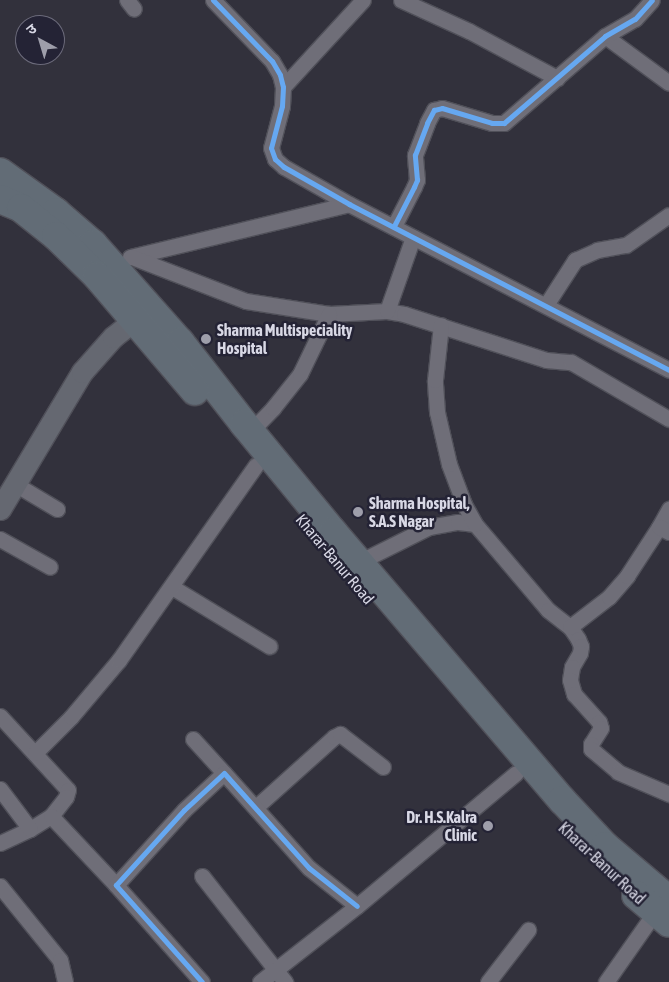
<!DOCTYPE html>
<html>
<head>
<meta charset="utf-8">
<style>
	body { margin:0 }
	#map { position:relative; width:669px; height:982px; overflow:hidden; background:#32313c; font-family:"Asap Condensed","Noto Sans Devanagari",sans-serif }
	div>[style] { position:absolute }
	.roads { filter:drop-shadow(1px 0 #505059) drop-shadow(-1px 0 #505059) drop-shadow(0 1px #505059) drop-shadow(0 -1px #505059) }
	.street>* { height:15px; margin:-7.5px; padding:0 7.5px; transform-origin:7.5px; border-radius:7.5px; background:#6f6e78 }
	.secondary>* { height:21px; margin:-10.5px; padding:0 10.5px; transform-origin:10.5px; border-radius:10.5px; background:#656871 }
	.highway>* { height:28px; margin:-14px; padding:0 14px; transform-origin:14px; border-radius:14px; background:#626c76 }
	.cycleway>* { height:5px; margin:-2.5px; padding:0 2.5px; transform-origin:2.5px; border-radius:2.5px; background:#66a8f1 }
	.dots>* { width:14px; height:14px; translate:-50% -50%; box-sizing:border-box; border:2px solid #242335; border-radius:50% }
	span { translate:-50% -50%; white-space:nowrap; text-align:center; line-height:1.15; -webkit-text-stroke:5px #242335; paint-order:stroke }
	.poi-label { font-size:16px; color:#d8d8e5; font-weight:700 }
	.left { translate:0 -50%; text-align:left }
	.right { translate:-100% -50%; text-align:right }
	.street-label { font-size:16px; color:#d8d8e5 }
	.north { position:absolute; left:15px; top:15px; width:50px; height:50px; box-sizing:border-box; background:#242335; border:1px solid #6c6b7b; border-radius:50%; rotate:321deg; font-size:14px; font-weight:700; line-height:20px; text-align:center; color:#d8d8e5 }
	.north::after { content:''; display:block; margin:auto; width:18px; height:22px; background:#9e9eaa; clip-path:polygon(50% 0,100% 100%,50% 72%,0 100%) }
</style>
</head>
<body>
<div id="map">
	<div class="roads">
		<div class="street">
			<i style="left:127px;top:0;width:11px;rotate:52deg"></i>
			<i style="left:213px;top:0;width:85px;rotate:46deg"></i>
			<i style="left:272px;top:61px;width:16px;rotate:60deg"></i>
			<i style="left:280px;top:75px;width:12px;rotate:76deg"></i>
			<i style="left:283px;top:87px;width:19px;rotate:93deg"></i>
			<i style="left:282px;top:106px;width:43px;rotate:104.7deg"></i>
			<i style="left:271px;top:148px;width:12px;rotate:70deg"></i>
			<i style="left:275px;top:159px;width:12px;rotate:42deg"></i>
			<i style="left:284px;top:167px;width:75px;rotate:29.6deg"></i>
			<i style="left:349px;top:204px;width:360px;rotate:27.4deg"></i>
			<i style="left:401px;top:0;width:75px;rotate:24.5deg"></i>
			<i style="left:469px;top:31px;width:100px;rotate:28.1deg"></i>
			<i style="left:605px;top:36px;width:79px;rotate:36.3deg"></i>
			<i style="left:283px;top:87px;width:118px;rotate:-47.4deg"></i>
			<i style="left:394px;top:226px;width:44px;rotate:-62.9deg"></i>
			<i style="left:414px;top:187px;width:8px;rotate:-67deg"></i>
			<i style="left:417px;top:180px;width:25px;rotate:-95deg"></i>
			<i style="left:415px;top:155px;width:34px;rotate:-69deg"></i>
			<i style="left:427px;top:123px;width:15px;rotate:-62deg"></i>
			<i style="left:434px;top:110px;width:8px;rotate:-14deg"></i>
			<i style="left:442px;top:108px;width:52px;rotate:16.7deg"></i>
			<i style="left:492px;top:123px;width:12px"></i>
			<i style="left:504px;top:123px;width:133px;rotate:-40.7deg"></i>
			<i style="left:605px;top:36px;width:34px;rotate:-30deg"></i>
			<i style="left:635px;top:19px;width:25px;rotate:-48deg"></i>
			<i style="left:130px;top:257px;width:225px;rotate:-13.6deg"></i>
			<i style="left:132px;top:257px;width:122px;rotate:21.1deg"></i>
			<i style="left:246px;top:301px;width:84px;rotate:8.9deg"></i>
			<i style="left:329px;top:314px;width:58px;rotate:-3deg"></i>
			<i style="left:387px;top:311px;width:17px;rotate:10deg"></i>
			<i style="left:404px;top:314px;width:149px;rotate:17.9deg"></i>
			<i style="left:546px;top:360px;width:25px;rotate:5deg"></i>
			<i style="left:571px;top:362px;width:113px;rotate:30.2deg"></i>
			<i style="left:546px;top:305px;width:54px;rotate:-57.2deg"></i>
			<i style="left:575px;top:260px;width:24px;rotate:-24deg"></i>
			<i style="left:597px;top:250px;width:29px;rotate:-10deg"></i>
			<i style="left:626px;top:245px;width:52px;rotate:-34.9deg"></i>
			<i style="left:387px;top:311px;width:78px;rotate:-70.6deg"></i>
			<i style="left:250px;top:432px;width:33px;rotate:-46deg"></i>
			<i style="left:273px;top:408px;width:43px;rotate:-51.5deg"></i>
			<i style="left:300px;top:374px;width:67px;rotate:-64.2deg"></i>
			<i style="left:15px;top:484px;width:49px;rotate:30.8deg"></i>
			<i style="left:475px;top:524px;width:113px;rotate:49.7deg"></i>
			<i style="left:548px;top:610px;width:28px;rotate:38deg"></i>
			<i style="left:570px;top:627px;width:14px;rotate:56deg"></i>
			<i style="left:578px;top:639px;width:8px;rotate:67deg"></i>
			<i style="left:581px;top:646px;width:7px;rotate:98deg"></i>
			<i style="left:580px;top:653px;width:16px;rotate:120deg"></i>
			<i style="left:572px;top:667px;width:13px;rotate:99deg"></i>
			<i style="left:570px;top:680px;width:15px;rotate:74deg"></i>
			<i style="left:574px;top:694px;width:38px;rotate:48deg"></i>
			<i style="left:599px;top:722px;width:6px;rotate:72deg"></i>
			<i style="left:601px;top:728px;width:19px;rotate:122deg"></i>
			<i style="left:591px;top:744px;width:5px;rotate:90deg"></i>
			<i style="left:591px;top:749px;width:35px;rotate:40deg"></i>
			<i style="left:618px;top:772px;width:56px;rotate:23.3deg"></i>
			<i style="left:659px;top:527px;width:21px;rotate:-61deg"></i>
			<i style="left:0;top:539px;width:57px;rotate:29.2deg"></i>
			<i style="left:361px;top:561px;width:76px;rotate:-26.6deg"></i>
			<i style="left:429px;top:527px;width:29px;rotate:-10deg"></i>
			<i style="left:458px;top:522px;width:17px;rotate:7deg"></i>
			<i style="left:475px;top:524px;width:23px;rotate:-119deg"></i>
			<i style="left:464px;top:504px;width:43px;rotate:-110.6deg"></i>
			<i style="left:449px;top:464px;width:53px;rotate:-103deg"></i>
			<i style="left:437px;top:412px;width:32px;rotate:-94deg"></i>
			<i style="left:435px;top:380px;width:55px;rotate:-83.8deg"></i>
			<i style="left:172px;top:587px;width:114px;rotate:31.3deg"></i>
			<i style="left:570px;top:627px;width:49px;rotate:-37.6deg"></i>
			<i style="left:609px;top:597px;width:28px;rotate:-49deg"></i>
			<i style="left:627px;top:576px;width:59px;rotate:-56.9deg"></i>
			<i style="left:659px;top:527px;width:11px;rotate:27deg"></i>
			<i style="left:0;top:716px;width:100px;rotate:47.4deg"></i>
			<i style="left:68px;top:790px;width:7px;rotate:106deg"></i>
			<i style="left:66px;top:797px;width:24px;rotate:128deg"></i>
			<i style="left:51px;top:816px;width:25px;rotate:148deg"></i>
			<i style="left:30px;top:829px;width:33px;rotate:155deg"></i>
			<i style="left:193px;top:739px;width:46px;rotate:47.6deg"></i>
			<i style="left:35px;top:753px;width:51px;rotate:-45deg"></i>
			<i style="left:71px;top:717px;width:75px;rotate:-49.9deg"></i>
			<i style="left:119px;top:660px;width:238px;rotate:-54.9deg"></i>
			<i style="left:0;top:789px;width:50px;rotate:53.1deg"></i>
			<i style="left:256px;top:807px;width:105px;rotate:-41.9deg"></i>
			<i style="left:334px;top:737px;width:7px;rotate:-27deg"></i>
			<i style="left:340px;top:734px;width:54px;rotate:37.5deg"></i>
			<i style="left:51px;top:816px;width:95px;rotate:46.7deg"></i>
			<i style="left:202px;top:876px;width:135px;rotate:51.9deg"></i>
			<i style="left:0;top:886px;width:95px;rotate:51deg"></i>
			<i style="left:60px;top:960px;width:23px;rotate:77deg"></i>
			<i style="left:202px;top:982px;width:130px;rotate:-131.6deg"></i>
			<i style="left:116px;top:885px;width:101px;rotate:-47.8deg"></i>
			<i style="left:184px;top:810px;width:54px;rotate:-42.8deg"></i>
			<i style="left:224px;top:773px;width:127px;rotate:48.2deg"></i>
			<i style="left:309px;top:868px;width:61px;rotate:38.4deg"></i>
			<i style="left:260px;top:982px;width:123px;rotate:-38.1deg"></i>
			<i style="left:357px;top:906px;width:207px;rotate:-39.9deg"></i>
			<i style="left:488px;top:982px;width:66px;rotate:-52.4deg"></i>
			<i style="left:606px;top:982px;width:85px;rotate:-55deg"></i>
		</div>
		<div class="secondary">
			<i style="left:0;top:509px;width:160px;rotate:-59.1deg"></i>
			<i style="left:82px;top:372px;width:47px;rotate:-48.5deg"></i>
			<i style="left:113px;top:337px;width:43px;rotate:-38.5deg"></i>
		</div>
		<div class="highway">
			<i style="left:0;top:172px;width:69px;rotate:35.5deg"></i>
			<i style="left:56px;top:212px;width:49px;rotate:40.9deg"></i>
			<i style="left:93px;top:244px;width:131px;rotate:48.4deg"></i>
			<i style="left:180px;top:342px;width:104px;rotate:52deg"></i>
			<i style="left:244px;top:424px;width:140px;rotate:50.5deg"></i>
			<i style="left:333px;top:532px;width:353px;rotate:49.5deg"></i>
			<i style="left:562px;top:800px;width:63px;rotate:46.9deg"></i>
			<i style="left:605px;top:846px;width:84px;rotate:40.2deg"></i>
			<i style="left:0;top:199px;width:23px;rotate:23deg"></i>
			<i style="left:21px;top:208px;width:45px;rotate:38.7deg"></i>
			<i style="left:56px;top:236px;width:57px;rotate:44.3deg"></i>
			<i style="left:97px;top:276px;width:151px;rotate:49.6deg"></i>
			<i style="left:636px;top:895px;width:43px;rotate:40.3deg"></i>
		</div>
	</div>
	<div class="cycleway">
		<i style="left:213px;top:0;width:85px;rotate:46deg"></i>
		<i style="left:272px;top:61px;width:16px;rotate:60deg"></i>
		<i style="left:280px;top:75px;width:12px;rotate:76deg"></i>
		<i style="left:283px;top:87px;width:19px;rotate:93deg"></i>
		<i style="left:282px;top:106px;width:43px;rotate:104.7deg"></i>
		<i style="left:271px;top:148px;width:12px;rotate:70deg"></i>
		<i style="left:275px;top:159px;width:12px;rotate:42deg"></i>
		<i style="left:284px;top:167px;width:75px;rotate:29.6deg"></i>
		<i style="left:349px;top:204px;width:360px;rotate:27.4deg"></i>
		<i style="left:394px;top:226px;width:44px;rotate:-62.9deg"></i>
		<i style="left:414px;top:187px;width:8px;rotate:-67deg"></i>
		<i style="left:417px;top:180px;width:25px;rotate:-95deg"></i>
		<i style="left:415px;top:155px;width:34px;rotate:-69deg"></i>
		<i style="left:427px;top:123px;width:15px;rotate:-62deg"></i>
		<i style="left:434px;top:110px;width:8px;rotate:-14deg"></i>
		<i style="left:442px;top:108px;width:52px;rotate:16.7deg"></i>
		<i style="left:492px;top:123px;width:12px"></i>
		<i style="left:504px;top:123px;width:133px;rotate:-40.7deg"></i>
		<i style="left:605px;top:36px;width:34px;rotate:-30deg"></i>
		<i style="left:635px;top:19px;width:25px;rotate:-48deg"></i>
		<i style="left:202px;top:982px;width:130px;rotate:-131.6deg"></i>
		<i style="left:116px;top:885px;width:101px;rotate:-47.8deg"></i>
		<i style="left:184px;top:810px;width:54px;rotate:-42.8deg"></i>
		<i style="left:224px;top:773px;width:127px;rotate:48.2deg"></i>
		<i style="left:309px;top:868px;width:61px;rotate:38.4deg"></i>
	</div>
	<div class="dots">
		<i style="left:206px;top:339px;background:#9e9eaa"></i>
		<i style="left:358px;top:512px;background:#9e9eaa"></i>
		<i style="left:488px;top:826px;background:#9e9eaa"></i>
	</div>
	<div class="poi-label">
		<span class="left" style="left:217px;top:339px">Sharma Multispeciality<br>Hospital</span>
		<span class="left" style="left:369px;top:512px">Sharma Hospital,<br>S.A.S Nagar</span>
		<span class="right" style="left:477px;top:826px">Dr. H.S.Kalra<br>Clinic</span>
	</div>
	<div class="street-label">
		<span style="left:335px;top:559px;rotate:50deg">Kharar-Banur Road</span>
		<span style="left:602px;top:863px;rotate:43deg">Kharar-Banur Road</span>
	</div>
	<div class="north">उ</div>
</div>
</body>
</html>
